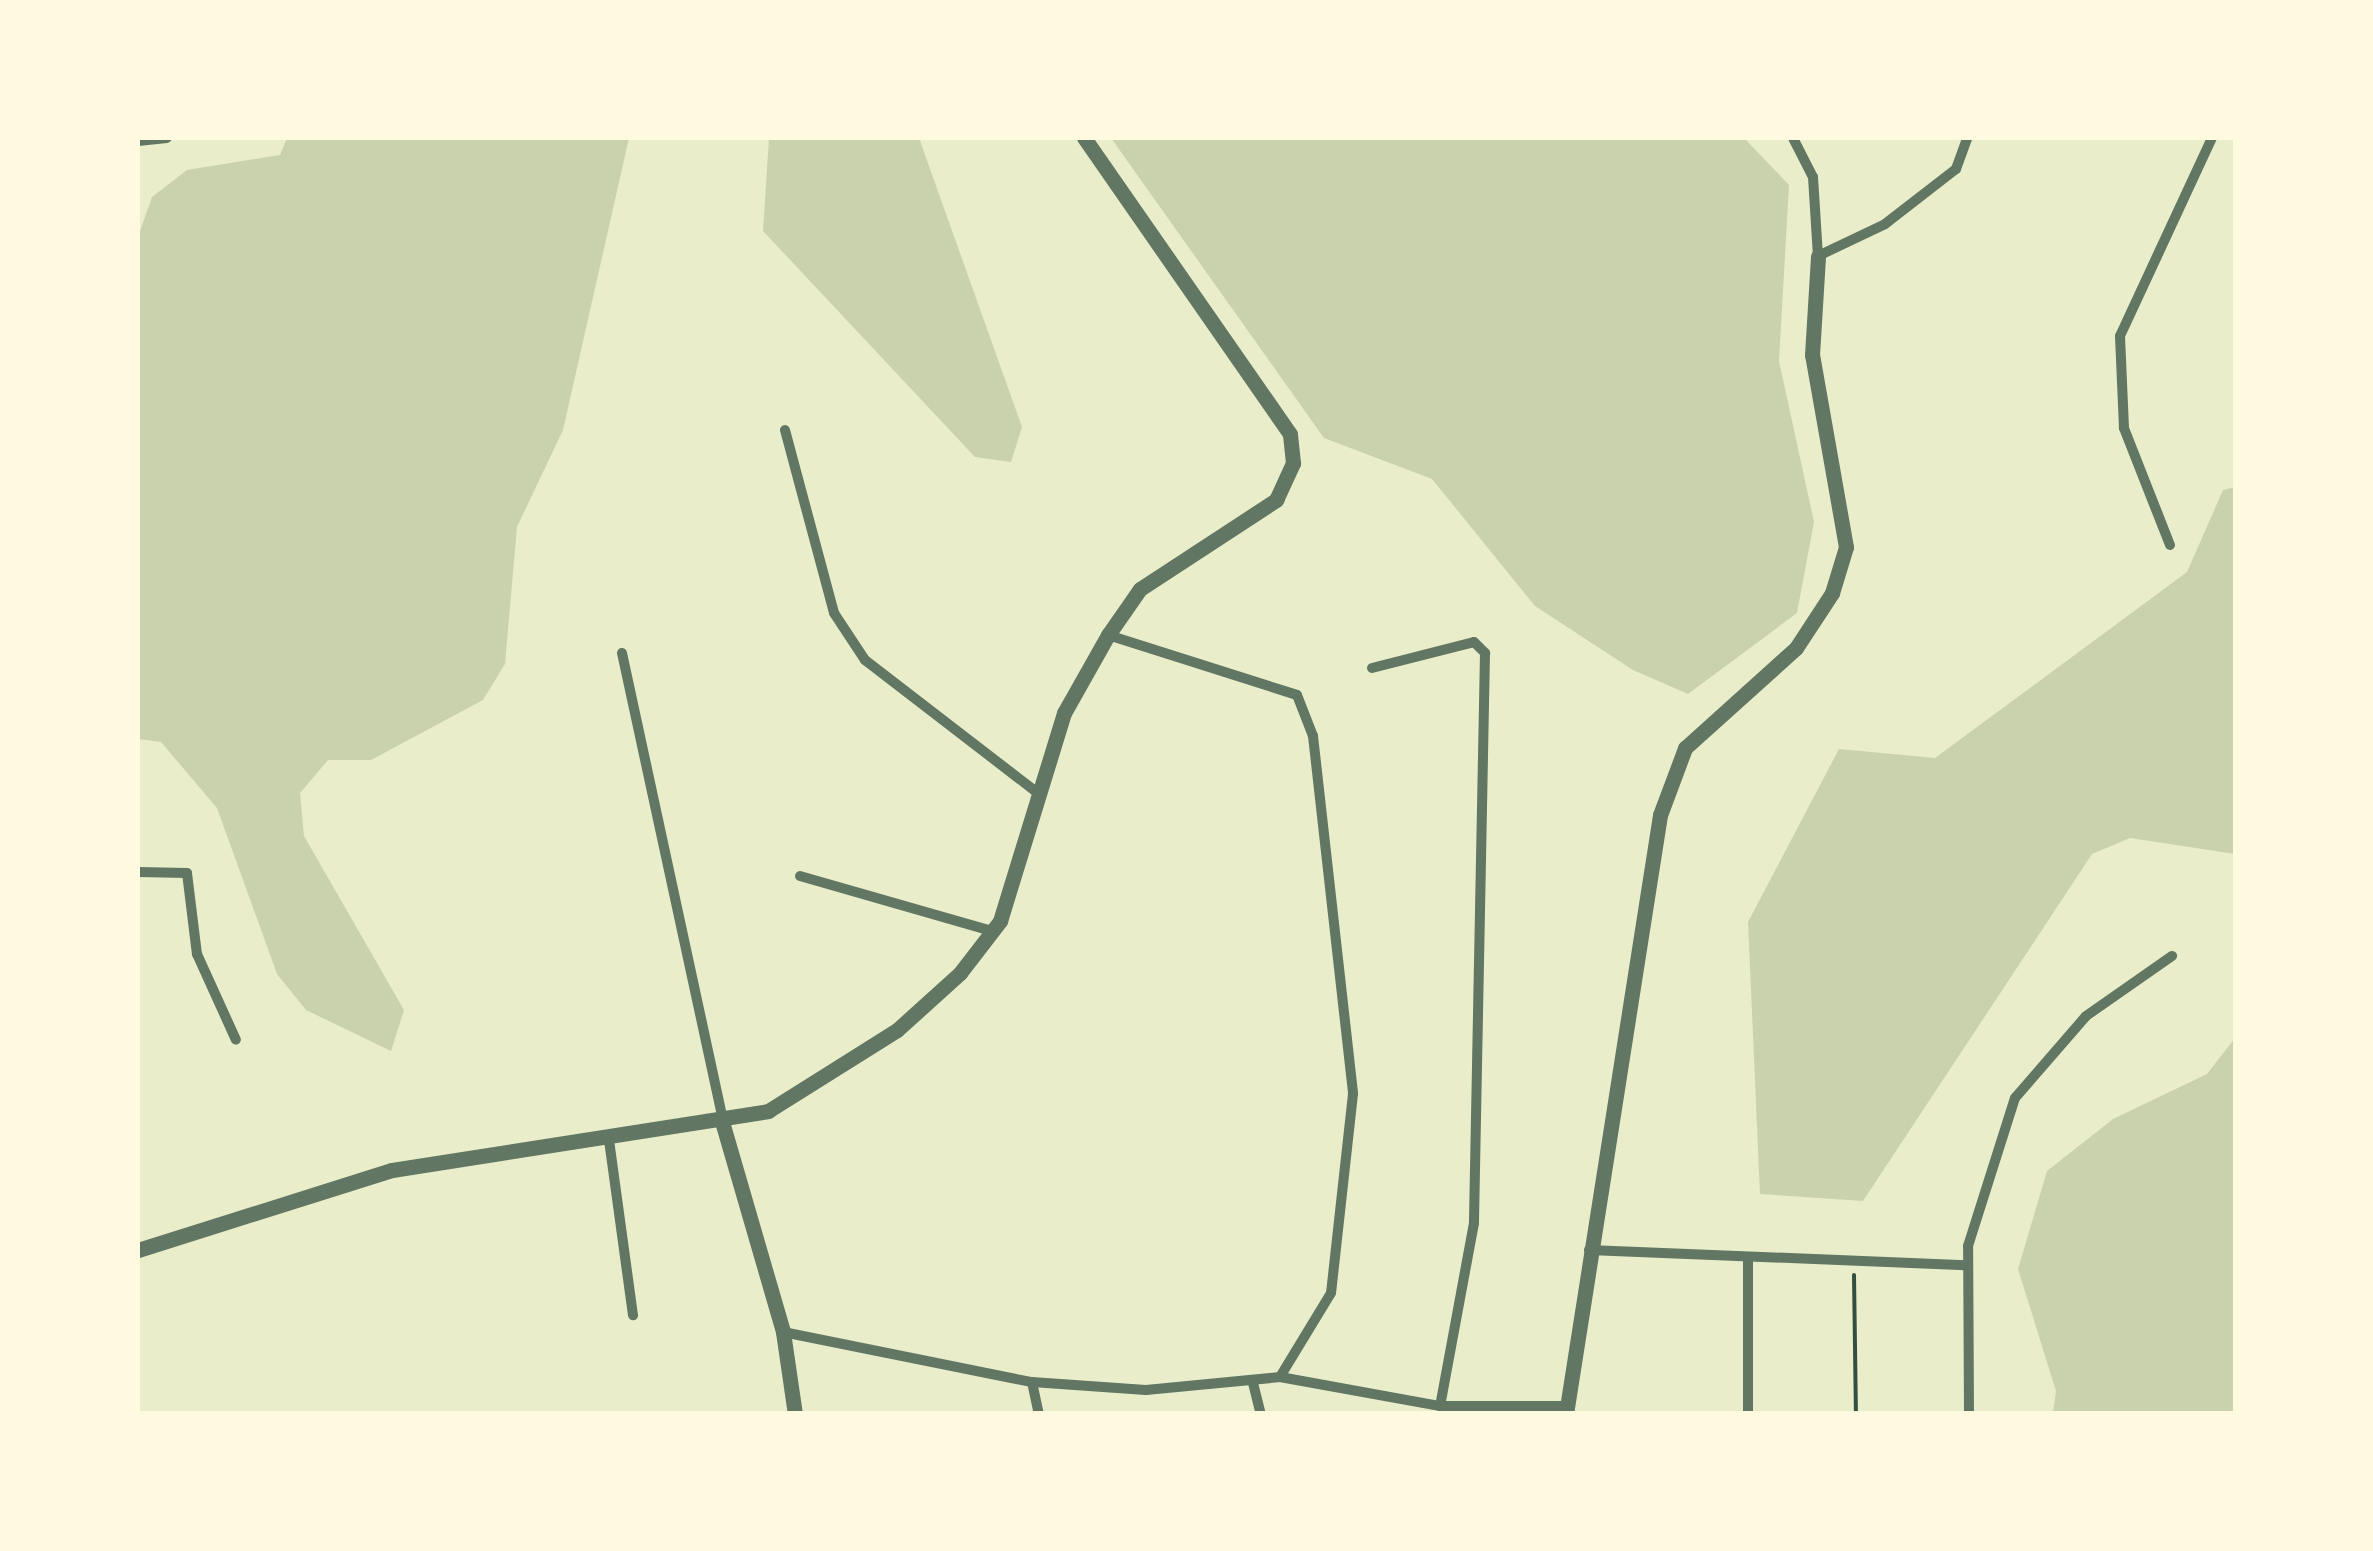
<!DOCTYPE html>
<html>
<head>
<meta charset="utf-8">
<style>
	body { margin:0 }
	#map { position:relative; width:2373px; height:1551px; overflow:hidden; background:#e9edc9; font-family:Poppins,sans-serif }
	div>[style] { position:absolute }
	.green>* { inset:0; background:#cad2ad }
	.path>* { height:4px; margin:-2px; padding:0 2px; transform-origin:2px; border-radius:2px; background:#344e41 }
	.minor>* { height:10px; margin:-5px; padding:0 5px; transform-origin:5px; border-radius:5px; background:#617663 }
	.tertiary>* { height:15px; margin:-7.5px; padding:0 7.5px; transform-origin:7.5px; border-radius:7.5px; background:#617663 }
	span { translate:-50% -50%; white-space:nowrap; text-align:center; line-height:1.15; -webkit-text-stroke:10px #fefae0; paint-order:stroke }
	.frame { position:absolute; inset:0; border:140px solid #fefae0; pointer-events:none }
</style>
</head>
<body>
<div id="map">
	<div class="green">
		<i style="clip-path:polygon(287px 138px,629px 138px,563px 430px,517px 527px,505px 664px,483px 700px,371px 760px,328px 760px,300px 793px,304px 836px,404px 1010px,391px 1051px,306px 1010px,277px 974px,217px 808px,161px 742px,138px 739px,138px 237px,152px 197px,187px 170px,280px 155px)"></i>
		<i style="clip-path:polygon(769px 138px,919px 138px,1022px 427px,1011px 462px,975px 457px,763px 231px)"></i>
		<i style="clip-path:polygon(1111px 138px,1744px 138px,1789px 185px,1779px 361px,1814px 522px,1797px 613px,1688px 694px,1633px 670px,1535px 606px,1432px 479px,1324px 438px)"></i>
		<i style="clip-path:polygon(2235px 487px,2235px 854px,2130px 838px,2092px 854px,1863px 1201px,1760px 1194px,1748px 922px,1839px 749px,1935px 758px,2187px 572px,2223px 490px)"></i>
		<i style="clip-path:polygon(2235px 1038px,2235px 1413px,2053px 1413px,2056px 1391px,2018px 1269px,2047px 1171px,2113px 1119px,2207px 1074px)"></i>
	</div>
	<div class="path">
		<i style="left:1854px;top:1275px;width:139px;rotate:89.2deg"></i>
	</div>
	<div class="minor">
		<i style="left:1793px;top:138px;width:44px;rotate:62.9deg"></i>
		<i style="left:1813px;top:177px;width:79px;rotate:86.4deg"></i>
		<i style="left:1818px;top:256px;width:74px;rotate:-25.5deg"></i>
		<i style="left:1885px;top:224px;width:90px;rotate:-37.8deg"></i>
		<i style="left:1956px;top:169px;width:33px;rotate:-70deg"></i>
		<i style="left:138px;top:141px;width:29px;rotate:-6deg"></i>
		<i style="left:785px;top:430px;width:189px;rotate:75deg"></i>
		<i style="left:834px;top:613px;width:56px;rotate:56.6deg"></i>
		<i style="left:865px;top:660px;width:220px;rotate:37.6deg"></i>
		<i style="left:2170px;top:545px;width:126px;rotate:-111.5deg"></i>
		<i style="left:2124px;top:428px;width:92px;rotate:-92.5deg"></i>
		<i style="left:2120px;top:336px;width:218px;rotate:-65.1deg"></i>
		<i style="left:1108px;top:635px;width:198px;rotate:17.6deg"></i>
		<i style="left:1297px;top:695px;width:44px;rotate:68.7deg"></i>
		<i style="left:1313px;top:736px;width:360px;rotate:83.6deg"></i>
		<i style="left:1353px;top:1094px;width:200px;rotate:96.3deg"></i>
		<i style="left:1331px;top:1293px;width:98px;rotate:121.3deg"></i>
		<i style="left:622px;top:653px;width:479px;rotate:77.8deg"></i>
		<i style="left:1372px;top:668px;width:105px;rotate:-14.3deg"></i>
		<i style="left:1474px;top:642px;width:16px;rotate:45deg"></i>
		<i style="left:1485px;top:653px;width:570px;rotate:91.11deg"></i>
		<i style="left:1474px;top:1223px;width:186px;rotate:100.5deg"></i>
		<i style="left:138px;top:872px;width:49px;rotate:1.2deg"></i>
		<i style="left:187px;top:873px;width:82px;rotate:83deg"></i>
		<i style="left:197px;top:954px;width:94px;rotate:65.6deg"></i>
		<i style="left:800px;top:876px;width:200px;rotate:16deg"></i>
		<i style="left:609px;top:1140px;width:177px;rotate:82.2deg"></i>
		<i style="left:1589px;top:1250px;width:377px;rotate:2.3deg"></i>
		<i style="left:783px;top:1332px;width:254px;rotate:11.4deg"></i>
		<i style="left:1032px;top:1382px;width:114px;rotate:4deg"></i>
		<i style="left:1146px;top:1390px;width:135px;rotate:-5.5deg"></i>
		<i style="left:1280px;top:1377px;width:163px;rotate:10.3deg"></i>
		<i style="left:1440px;top:1406px;width:128px"></i>
		<i style="left:1032px;top:1382px;width:33px;rotate:78deg"></i>
		<i style="left:1253px;top:1383px;width:32px;rotate:76deg"></i>
		<i style="left:1748px;top:1414px;width:157px;rotate:-90deg"></i>
		<i style="left:1969px;top:1414px;width:168px;rotate:-90.3deg"></i>
		<i style="left:1968px;top:1246px;width:155px;rotate:-72.4deg"></i>
		<i style="left:2015px;top:1098px;width:108px;rotate:-49.1deg"></i>
		<i style="left:2086px;top:1016px;width:105px;rotate:-34.9deg"></i>
	</div>
	<div class="tertiary">
		<i style="left:723px;top:1125px;width:216px;rotate:73.8deg"></i>
		<i style="left:783px;top:1332px;width:83px;rotate:81.7deg"></i>
		<i style="left:138px;top:1250px;width:266px;rotate:-17.5deg"></i>
		<i style="left:392px;top:1170px;width:381px;rotate:-8.9deg"></i>
		<i style="left:768px;top:1111px;width:152px;rotate:-32.1deg"></i>
		<i style="left:897px;top:1030px;width:85px;rotate:-42.1deg"></i>
		<i style="left:960px;top:973px;width:66px;rotate:-52.4deg"></i>
		<i style="left:1000px;top:921px;width:218px;rotate:-72.9deg"></i>
		<i style="left:1064px;top:713px;width:90px;rotate:-60.6deg"></i>
		<i style="left:1108px;top:635px;width:56px;rotate:-55.2deg"></i>
		<i style="left:1140px;top:589px;width:163px;rotate:-33.2deg"></i>
		<i style="left:1276px;top:500px;width:41px;rotate:-65.3deg"></i>
		<i style="left:1293px;top:463px;width:29px;rotate:-96deg"></i>
		<i style="left:1290px;top:434px;width:361px;rotate:-124.8deg"></i>
		<i style="left:1566px;top:1414px;width:606px;rotate:-81.08deg"></i>
		<i style="left:1660px;top:815px;width:72px;rotate:-69.5deg"></i>
		<i style="left:1685px;top:748px;width:149px;rotate:-42deg"></i>
		<i style="left:1796px;top:648px;width:66px;rotate:-56.8deg"></i>
		<i style="left:1832px;top:593px;width:48px;rotate:-73.1deg"></i>
		<i style="left:1846px;top:547px;width:195px;rotate:-100deg"></i>
		<i style="left:1812px;top:355px;width:99px;rotate:-86.5deg"></i>
	</div>
	<div class="frame"></div>
</div>
</body>
</html>
